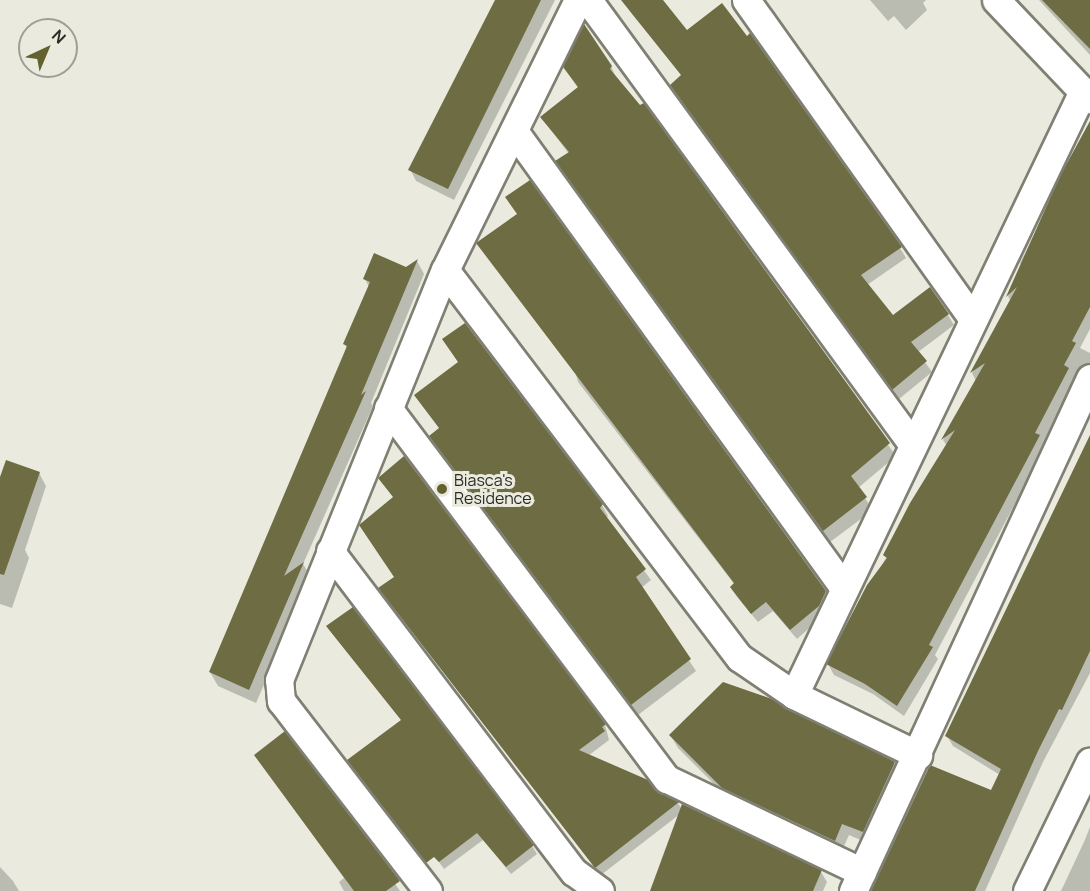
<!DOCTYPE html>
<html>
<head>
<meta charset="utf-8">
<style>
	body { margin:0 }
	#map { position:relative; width:1090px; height:891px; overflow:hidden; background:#eaebde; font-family:Manrope,sans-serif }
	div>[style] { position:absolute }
	.shadow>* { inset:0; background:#0003 }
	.building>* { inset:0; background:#6d6c43 }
	.roads { filter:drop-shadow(2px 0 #7f7f73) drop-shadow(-2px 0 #7f7f73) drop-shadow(0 2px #7f7f73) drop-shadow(0 -2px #7f7f73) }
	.street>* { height:27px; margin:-13.5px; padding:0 13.5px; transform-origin:13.5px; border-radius:13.5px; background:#fff }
	.dots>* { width:16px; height:16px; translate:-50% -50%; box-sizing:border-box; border:3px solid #eaebde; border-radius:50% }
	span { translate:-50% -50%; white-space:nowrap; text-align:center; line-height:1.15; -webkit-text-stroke:6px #eaebde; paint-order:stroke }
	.poi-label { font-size:16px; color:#2b2b26 }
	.left { translate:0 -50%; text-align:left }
	.north { position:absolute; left:18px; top:18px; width:60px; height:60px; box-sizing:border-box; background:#eaebde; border:2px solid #9e9e94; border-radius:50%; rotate:44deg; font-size:16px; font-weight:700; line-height:24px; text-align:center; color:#2b2b26 }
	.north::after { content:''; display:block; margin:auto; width:21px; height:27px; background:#63622f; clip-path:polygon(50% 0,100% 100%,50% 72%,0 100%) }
</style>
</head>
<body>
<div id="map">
	<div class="shadow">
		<i style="clip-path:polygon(497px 0,555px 0,454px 200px,416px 181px,410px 169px)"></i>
		<i style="clip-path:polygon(634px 0,661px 0,687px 33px,900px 248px,906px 258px,867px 285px,893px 317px,948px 315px,954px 325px,918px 352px,932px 372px,899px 399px,678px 96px,672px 85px,687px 80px,632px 14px,627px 6px)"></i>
		<i style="clip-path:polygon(870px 0,926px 0,923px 3px,927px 10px,906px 30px,894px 16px,888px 21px)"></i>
		<i style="clip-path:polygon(1039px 0,1090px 0,1090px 55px)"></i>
		<i style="clip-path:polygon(611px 66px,617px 80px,640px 107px,643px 105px,896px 456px,858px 488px,873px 510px,830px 542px,564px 174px,569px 154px,542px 118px,578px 88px,564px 67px)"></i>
		<i style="clip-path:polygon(1077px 149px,1090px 156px,1090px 329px,1080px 348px,1090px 353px,1090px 375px,1065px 409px,935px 655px,938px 659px,904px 716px,873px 694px,834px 675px,828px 664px,947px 446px,943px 440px,976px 381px,972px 373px,1011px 302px,1008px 296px,1023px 268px,1020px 263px)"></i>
		<i style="clip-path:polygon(417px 261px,424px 274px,371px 403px,373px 406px,303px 564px,311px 577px,256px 703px,218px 686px,210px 672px,347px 349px,345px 344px,369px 287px,365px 279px,406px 269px)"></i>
		<i style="clip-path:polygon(465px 325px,602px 505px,608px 516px,606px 518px,651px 580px,641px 588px,696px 671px,638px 715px,431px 436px,440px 429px,416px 395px,459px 363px,444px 340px)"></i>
		<i style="clip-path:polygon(575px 371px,825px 591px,831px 601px,824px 615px,797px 639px,773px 611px,758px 622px,737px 597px,731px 588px,735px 585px,578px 382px)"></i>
		<i style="clip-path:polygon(1090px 438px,1090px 673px,1043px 762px,985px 891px,873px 891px,991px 792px,1000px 775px,953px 746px,947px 736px)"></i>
		<i style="clip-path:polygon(39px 473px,46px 486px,25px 550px,29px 558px,12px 608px,0 604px,0 482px)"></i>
		<i style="clip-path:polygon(380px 478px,605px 725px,609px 740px,588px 756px,678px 803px,682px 810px,821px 872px,827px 882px,823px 891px,652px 891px,680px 814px,601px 875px,380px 589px,395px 578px,394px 498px)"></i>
		<i style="clip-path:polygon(328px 627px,532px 846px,537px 854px,511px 874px,483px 840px,444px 869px,400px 809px,390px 817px,349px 761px,402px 721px)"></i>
		<i style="clip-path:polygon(723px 683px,894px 763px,901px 775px,870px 844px,849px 835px,841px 853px,730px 800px,678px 748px,671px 736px)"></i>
		<i style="clip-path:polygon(263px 766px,358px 829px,400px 891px,344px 891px,339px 882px,344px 878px)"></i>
		<i style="clip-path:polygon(1090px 827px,1090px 891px,1061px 891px,1084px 842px)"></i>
		<i style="clip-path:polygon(0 867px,13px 881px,19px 891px,0 891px)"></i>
	</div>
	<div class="building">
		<i style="clip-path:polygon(495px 0,541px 0,448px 189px,408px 170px)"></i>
		<i style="clip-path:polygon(621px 0,663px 0,687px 30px,722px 3px,747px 36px,750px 33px,902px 247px,861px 275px,893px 315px,930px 287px,949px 314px,911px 342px,927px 361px,892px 390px,670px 85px,681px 75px)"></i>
		<i style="clip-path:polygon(1042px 0,1090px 0,1090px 49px)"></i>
		<i style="clip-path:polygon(584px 24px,612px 66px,610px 69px,640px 105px,644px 103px,890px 443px,851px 476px,867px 497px,823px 531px,555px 161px,569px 152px,540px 117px,578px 87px,563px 67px)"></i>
		<i style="clip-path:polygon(1090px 121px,1090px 307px,1072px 341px,1076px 343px,1064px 365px,1069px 368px,1035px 433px,1040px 435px,929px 645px,933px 647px,897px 706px,865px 684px,826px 664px,867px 585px,887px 558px,883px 555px,910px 503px,955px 430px,941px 440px,985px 363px,970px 373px,1017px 287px,1006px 297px,1060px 176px)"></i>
		<i style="clip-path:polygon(530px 180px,826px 591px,819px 606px,790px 630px,766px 602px,751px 614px,730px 587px,734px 583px,476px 243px,517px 214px,505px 197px)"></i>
		<i style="clip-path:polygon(374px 253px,406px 267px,418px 259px,361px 395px,366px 391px,284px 576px,304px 562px,249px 690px,209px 672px,347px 346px,343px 344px,370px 282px,363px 279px)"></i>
		<i style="clip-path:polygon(465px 323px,603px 504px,600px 508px,646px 569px,636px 577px,691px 659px,631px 705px,429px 436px,439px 428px,414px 395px,458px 362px,442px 339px)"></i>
		<i style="clip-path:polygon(1090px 435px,1090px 651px,1062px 710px,1059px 709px,1038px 751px,975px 891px,871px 891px,930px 765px,991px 790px,1001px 769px,945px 736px)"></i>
		<i style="clip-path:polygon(404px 456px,606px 724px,602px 727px,605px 731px,579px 750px,648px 780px,660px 793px,679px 802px,595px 868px,378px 588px,394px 577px,359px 525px,393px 497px,378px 478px)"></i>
		<i style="clip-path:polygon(6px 460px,40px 472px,4px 575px,0 574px,0 477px)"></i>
		<i style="clip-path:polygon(353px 607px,534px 845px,506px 867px,477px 833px,439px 862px,434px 857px,426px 863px,347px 760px,401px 720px,326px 626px)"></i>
		<i style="clip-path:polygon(723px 682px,772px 699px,895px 762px,863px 832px,842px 824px,835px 841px,722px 788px,669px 735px)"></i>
		<i style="clip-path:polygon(285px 731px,400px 881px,386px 891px,354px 891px,254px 755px)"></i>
		<i style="clip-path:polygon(682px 804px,822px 870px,813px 891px,650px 891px)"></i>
	</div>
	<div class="roads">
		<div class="street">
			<i style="left:588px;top:0;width:551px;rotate:53.86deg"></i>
			<i style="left:746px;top:0;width:392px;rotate:54.6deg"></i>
			<i style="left:996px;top:0;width:137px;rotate:46.5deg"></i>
			<i style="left:514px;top:131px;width:564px;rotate:54.17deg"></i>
			<i style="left:445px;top:270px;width:487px;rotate:52.8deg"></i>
			<i style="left:740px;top:658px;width:65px;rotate:34.4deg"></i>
			<i style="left:794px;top:695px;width:138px;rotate:25.8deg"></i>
			<i style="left:388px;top:408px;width:464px;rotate:53.1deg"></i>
			<i style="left:667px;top:779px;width:216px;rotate:25.5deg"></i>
			<i style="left:330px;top:551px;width:403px;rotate:52.8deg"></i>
			<i style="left:574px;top:872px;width:32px;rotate:36deg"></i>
			<i style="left:794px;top:695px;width:667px;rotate:-64.43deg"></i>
			<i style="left:428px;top:891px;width:240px;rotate:-127.7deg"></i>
			<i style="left:281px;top:701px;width:21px;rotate:-95deg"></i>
			<i style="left:279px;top:680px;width:442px;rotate:-68deg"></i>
			<i style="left:445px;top:270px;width:301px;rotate:-63.8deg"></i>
			<i style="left:853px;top:891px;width:565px;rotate:-65.2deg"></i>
			<i style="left:1027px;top:891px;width:144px;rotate:-64.1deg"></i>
		</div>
	</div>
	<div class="dots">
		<i style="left:442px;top:489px;background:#63622f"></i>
	</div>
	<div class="poi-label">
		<span class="left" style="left:454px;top:489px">Biasca's<br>Residence</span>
	</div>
	<div class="north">N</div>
</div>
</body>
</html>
